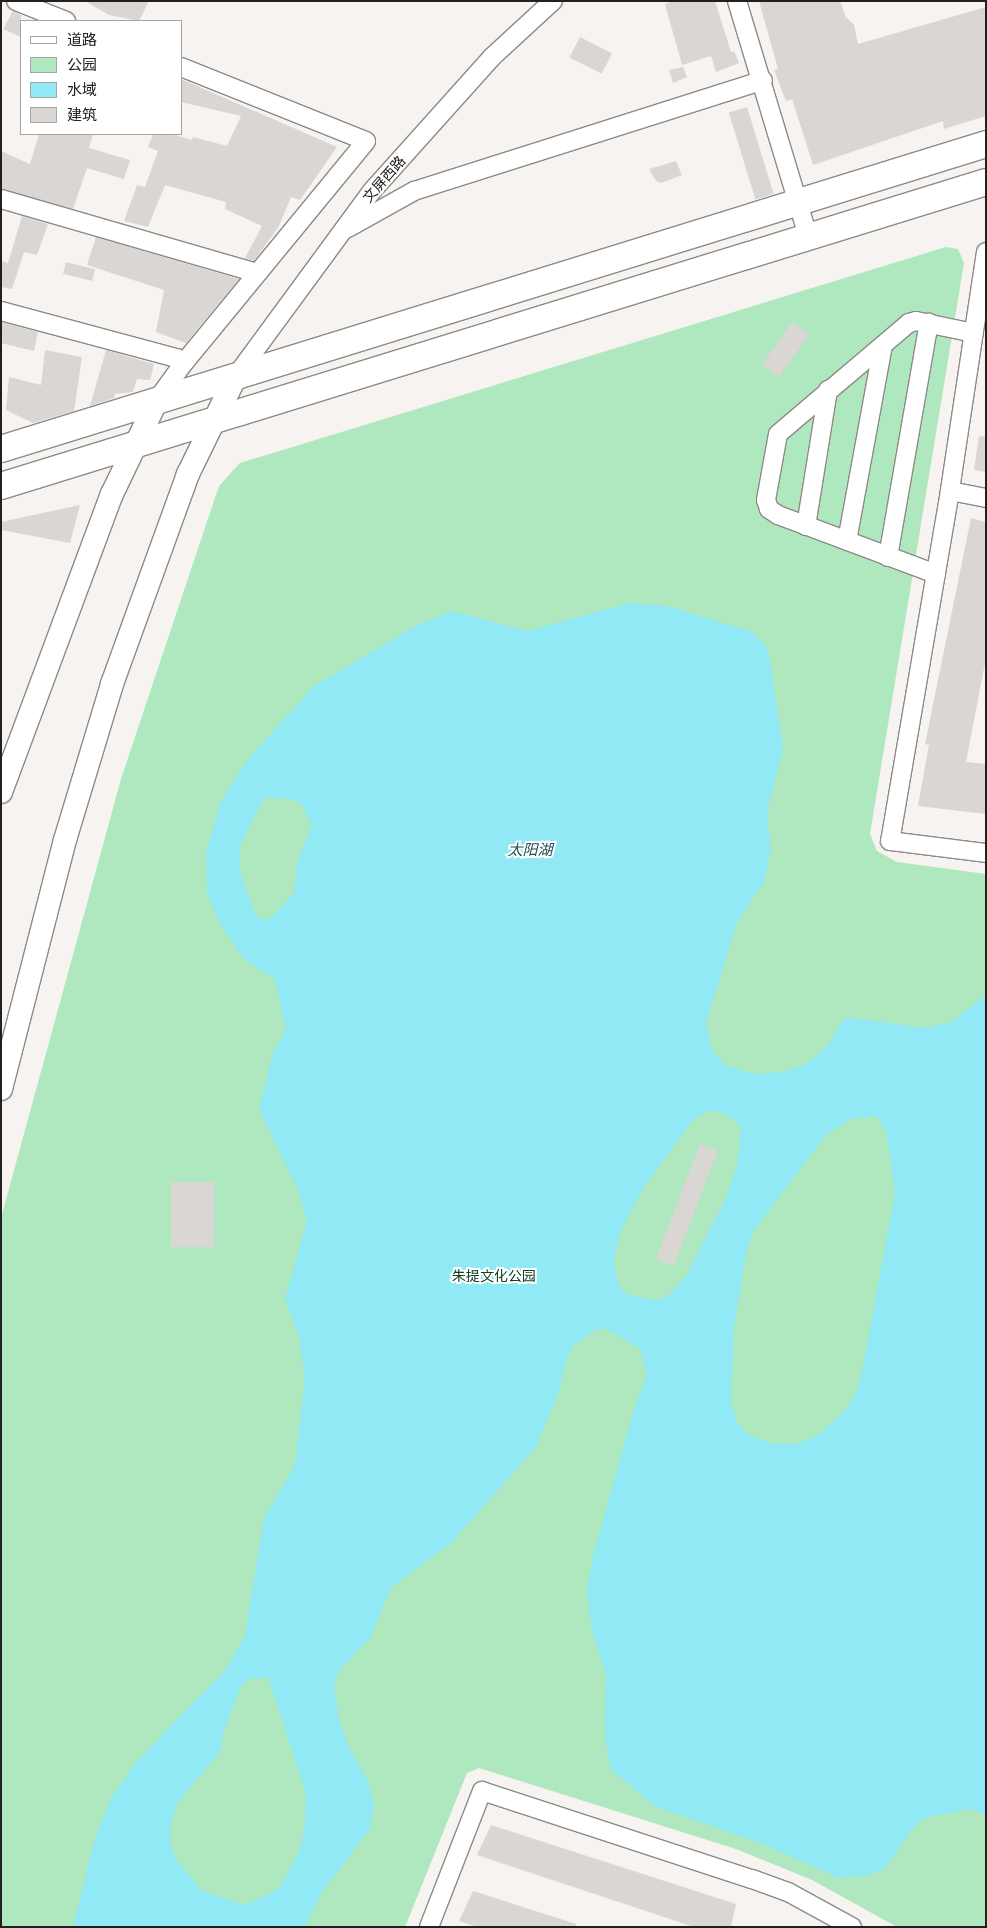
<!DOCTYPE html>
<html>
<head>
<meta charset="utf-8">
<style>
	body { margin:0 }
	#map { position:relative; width:987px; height:1928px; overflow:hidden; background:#f6f3f0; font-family:Poppins,"Noto Sans SC",sans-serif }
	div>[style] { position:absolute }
	.green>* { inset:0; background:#afe8bf }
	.water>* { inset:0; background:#90e9f5 }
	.building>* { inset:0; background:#d9d6d3; transform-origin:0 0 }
	.roads { filter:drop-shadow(1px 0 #8c8a87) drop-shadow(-1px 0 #8c8a87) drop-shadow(0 1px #8c8a87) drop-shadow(0 -1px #8c8a87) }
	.minor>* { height:18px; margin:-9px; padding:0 9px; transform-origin:9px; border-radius:9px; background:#fff }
	.major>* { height:22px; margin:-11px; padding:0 11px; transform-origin:11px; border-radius:11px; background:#fff }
	.highway>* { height:26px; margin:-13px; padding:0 13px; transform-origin:13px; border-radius:13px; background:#fff }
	span { translate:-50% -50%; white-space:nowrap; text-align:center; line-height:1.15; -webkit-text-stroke:4px #fff; paint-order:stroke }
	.street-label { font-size:14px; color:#21201e }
	.park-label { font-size:14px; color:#114024 }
	.water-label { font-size:15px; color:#254e54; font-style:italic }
	.frame { position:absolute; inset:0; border:2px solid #21201e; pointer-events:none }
	.legend { position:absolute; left:20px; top:20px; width:162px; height:115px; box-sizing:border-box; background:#fff; border:1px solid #a6a6a5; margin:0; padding:6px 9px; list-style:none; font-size:15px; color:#21201e }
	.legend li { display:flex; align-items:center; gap:10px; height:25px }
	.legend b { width:25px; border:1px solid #a6a6a5 }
</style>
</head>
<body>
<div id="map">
	<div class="green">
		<i style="clip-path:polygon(946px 247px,958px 249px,964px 263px,870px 834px,877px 851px,897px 862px,986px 874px,986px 1927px,897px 1927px,812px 1880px,736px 1849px,479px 1768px,467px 1773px,405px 1927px,1px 1927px,1px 1218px,121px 779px,219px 486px,240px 463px)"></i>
	</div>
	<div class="water">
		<i style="clip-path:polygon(evenodd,630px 603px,667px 606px,753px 632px,768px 649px,783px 749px,767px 812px,771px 849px,764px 882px,737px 922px,706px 1023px,712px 1050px,726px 1066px,756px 1074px,784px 1072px,806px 1064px,827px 1047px,842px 1022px,848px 1017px,925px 1028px,951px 1022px,986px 995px,986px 1815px,971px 1809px,926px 1817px,913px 1828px,885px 1868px,869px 1875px,838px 1878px,768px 1846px,654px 1806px,611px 1769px,605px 1737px,606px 1674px,592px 1631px,587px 1592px,592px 1560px,635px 1406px,647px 1375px,640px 1349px,607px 1329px,596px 1330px,573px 1346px,567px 1358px,557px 1397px,535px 1448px,452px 1542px,391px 1588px,371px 1637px,338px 1672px,334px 1686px,339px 1720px,349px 1747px,368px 1781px,374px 1805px,370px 1829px,322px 1892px,305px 1927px,73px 1927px,96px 1834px,112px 1797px,136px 1762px,226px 1669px,245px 1636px,264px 1518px,295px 1465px,305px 1378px,299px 1337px,285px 1299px,307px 1221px,299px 1192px,259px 1109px,272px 1056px,286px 1030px,275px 979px,245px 960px,222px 927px,207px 893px,206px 854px,221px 801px,248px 759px,314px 686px,414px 627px,451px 611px,527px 631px,630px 603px,264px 798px,292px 799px,302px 805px,312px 826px,298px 860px,294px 893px,270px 919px,261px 919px,255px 914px,239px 869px,241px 844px,264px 798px,630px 603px,708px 1111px,719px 1111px,735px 1120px,741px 1128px,737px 1165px,726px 1198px,687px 1274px,672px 1293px,660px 1300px,631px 1296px,621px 1290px,616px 1276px,614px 1259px,620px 1233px,643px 1188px,688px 1127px,697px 1117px,708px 1111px,630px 603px,876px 1116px,886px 1131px,895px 1193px,860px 1382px,854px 1398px,841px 1415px,815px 1437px,796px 1444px,774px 1444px,749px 1435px,737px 1422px,731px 1400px,734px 1328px,746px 1253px,754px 1230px,826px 1135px,851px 1119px,876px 1116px,630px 603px,268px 1677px,306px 1793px,305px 1825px,300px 1850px,281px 1885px,270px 1894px,244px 1905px,203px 1891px,175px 1858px,170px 1842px,171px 1823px,177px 1804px,221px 1750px,223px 1733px,241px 1686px,248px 1679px,268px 1677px)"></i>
	</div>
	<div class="building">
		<i style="clip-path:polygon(85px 1px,149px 1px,139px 21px,109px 15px)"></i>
		<i style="clip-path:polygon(673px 1px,715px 1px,731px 52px,734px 51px,739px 63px,716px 72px,711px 56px,682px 65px,665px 4px)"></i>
		<i style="clip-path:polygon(759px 1px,840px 1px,846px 17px,854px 25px,858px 44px,986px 7px,986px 116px,944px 129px,943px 121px,813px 165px,792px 99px,786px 101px,774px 70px,778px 69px)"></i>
		<i style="clip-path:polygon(13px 11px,21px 15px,21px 37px,3px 29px)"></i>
		<i style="left:580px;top:37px;width:36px;height:23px;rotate:27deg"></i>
		<i style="clip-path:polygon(683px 67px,687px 77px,673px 83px,669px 70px)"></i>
		<i style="clip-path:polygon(181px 79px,337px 147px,300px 200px,291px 197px,279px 226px,254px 261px,245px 258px,262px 226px,225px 209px,226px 202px,165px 185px,148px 227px,124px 221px,137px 185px,145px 187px,158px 151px,148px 147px,153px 134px,172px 134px,192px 140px,193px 137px,227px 146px,241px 116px,181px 102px)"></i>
		<i style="left:747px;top:107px;width:91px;height:19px;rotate:73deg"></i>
		<i style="clip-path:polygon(39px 134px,93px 134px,89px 148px,130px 160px,124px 179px,87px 168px,73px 209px,1px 189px,1px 151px,30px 164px)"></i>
		<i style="clip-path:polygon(676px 161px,682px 175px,661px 183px,656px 181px,649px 169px)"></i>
		<i style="clip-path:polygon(22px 216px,48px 224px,37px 255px,24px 252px,12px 289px,1px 287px,1px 261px,8px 263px)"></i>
		<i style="clip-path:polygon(96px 237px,239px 279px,186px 343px,156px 332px,164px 290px,87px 265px)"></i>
		<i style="left:66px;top:262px;width:30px;height:12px;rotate:14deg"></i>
		<i style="clip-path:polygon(1px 322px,38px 332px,34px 351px,1px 343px)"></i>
		<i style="left:792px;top:322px;width:21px;height:52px;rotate:35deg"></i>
		<i style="clip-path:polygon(45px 350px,82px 357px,74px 411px,33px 423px,6px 410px,9px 377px,41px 385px)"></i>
		<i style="clip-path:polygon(106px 350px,154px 364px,150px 380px,137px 379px,133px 392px,115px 394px,114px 398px,90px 406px)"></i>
		<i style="clip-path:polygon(979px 436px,986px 437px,986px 472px,974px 470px)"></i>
		<i style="clip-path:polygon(80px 505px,70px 543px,1px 530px,1px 522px)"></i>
		<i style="clip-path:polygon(971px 518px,986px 522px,986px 658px,966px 762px,986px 764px,986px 814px,918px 806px,929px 745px,925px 744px)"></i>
		<i style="left:700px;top:1144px;width:19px;height:123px;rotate:21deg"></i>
		<i style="left:171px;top:1182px;width:43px;height:65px"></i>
		<i style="clip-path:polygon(491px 1825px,736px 1904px,731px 1927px,694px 1927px,477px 1855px)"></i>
		<i style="clip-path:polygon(473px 1891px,576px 1924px,576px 1927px,478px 1927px,459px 1921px)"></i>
	</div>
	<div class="roads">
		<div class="minor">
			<i style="left:16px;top:1px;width:54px;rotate:21.8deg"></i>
			<i style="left:737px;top:1px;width:245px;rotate:73.2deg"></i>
			<i style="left:1px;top:199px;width:267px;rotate:16.1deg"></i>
			<i style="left:348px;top:228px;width:76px;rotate:-29.3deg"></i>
			<i style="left:414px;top:191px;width:366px;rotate:-17.6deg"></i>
			<i style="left:986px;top:252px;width:242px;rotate:98.6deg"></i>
			<i style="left:950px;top:491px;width:355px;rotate:99.7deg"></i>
			<i style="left:890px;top:841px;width:97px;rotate:7.1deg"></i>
			<i style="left:1px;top:311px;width:182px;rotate:15deg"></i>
			<i style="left:177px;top:358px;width:8px;rotate:45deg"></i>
			<i style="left:236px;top:376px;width:228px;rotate:-53.7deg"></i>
			<i style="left:371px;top:192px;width:181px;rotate:-48.1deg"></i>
			<i style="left:492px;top:57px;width:83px;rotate:-42.6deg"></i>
			<i style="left:157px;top:400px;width:44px;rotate:-54.2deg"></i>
			<i style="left:183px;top:364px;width:288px;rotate:-50.6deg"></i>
			<i style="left:366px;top:141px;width:199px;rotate:-158.2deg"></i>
			<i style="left:950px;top:491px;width:37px;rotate:11deg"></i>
			<i style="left:806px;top:526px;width:138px;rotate:-80.8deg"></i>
			<i style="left:847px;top:541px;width:199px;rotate:-79.6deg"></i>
			<i style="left:888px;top:557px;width:238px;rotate:-80.1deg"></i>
			<i style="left:936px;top:574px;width:169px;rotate:-159.5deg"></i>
			<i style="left:778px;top:515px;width:11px;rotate:-146deg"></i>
			<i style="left:769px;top:509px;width:9px;rotate:-108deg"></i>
			<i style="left:766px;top:500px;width:67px;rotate:-79.7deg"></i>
			<i style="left:778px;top:434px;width:172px;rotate:-40.3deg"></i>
			<i style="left:909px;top:323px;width:7px;rotate:-16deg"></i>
			<i style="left:916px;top:321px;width:59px;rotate:11.7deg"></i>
			<i style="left:429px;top:1927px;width:146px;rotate:-68.7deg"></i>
			<i style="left:482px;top:1791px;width:284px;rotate:18.1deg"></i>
			<i style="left:752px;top:1879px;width:38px;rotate:20deg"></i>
			<i style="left:788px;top:1892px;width:73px;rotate:28.7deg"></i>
		</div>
		<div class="major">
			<i style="left:1px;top:792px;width:318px;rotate:-69.6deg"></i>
			<i style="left:112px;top:494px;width:104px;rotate:-64.4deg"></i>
			<i style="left:1px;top:1089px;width:257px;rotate:-75.6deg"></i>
			<i style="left:65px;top:840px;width:163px;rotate:-73.2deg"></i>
			<i style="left:112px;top:684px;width:223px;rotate:-70.1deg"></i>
			<i style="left:188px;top:474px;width:109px;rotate:-63.9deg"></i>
		</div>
		<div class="highway">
			<i style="left:1px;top:449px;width:1031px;rotate:-17.2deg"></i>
			<i style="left:1px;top:486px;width:1031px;rotate:-17.15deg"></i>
		</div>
	</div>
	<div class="street-label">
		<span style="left:384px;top:179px;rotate:-49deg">文屏西路</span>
	</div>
	<div class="park-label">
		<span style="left:494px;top:1276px">朱提文化公园</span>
	</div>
	<div class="water-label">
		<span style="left:530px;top:850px">太阳湖</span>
	</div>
	<div class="frame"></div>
	<ul class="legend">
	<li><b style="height:6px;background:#fff"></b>道路</li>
	<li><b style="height:14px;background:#afe8bf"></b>公园</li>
	<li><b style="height:14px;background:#90e9f5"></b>水域</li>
	<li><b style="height:14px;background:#d9d6d3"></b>建筑</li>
	</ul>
</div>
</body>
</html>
